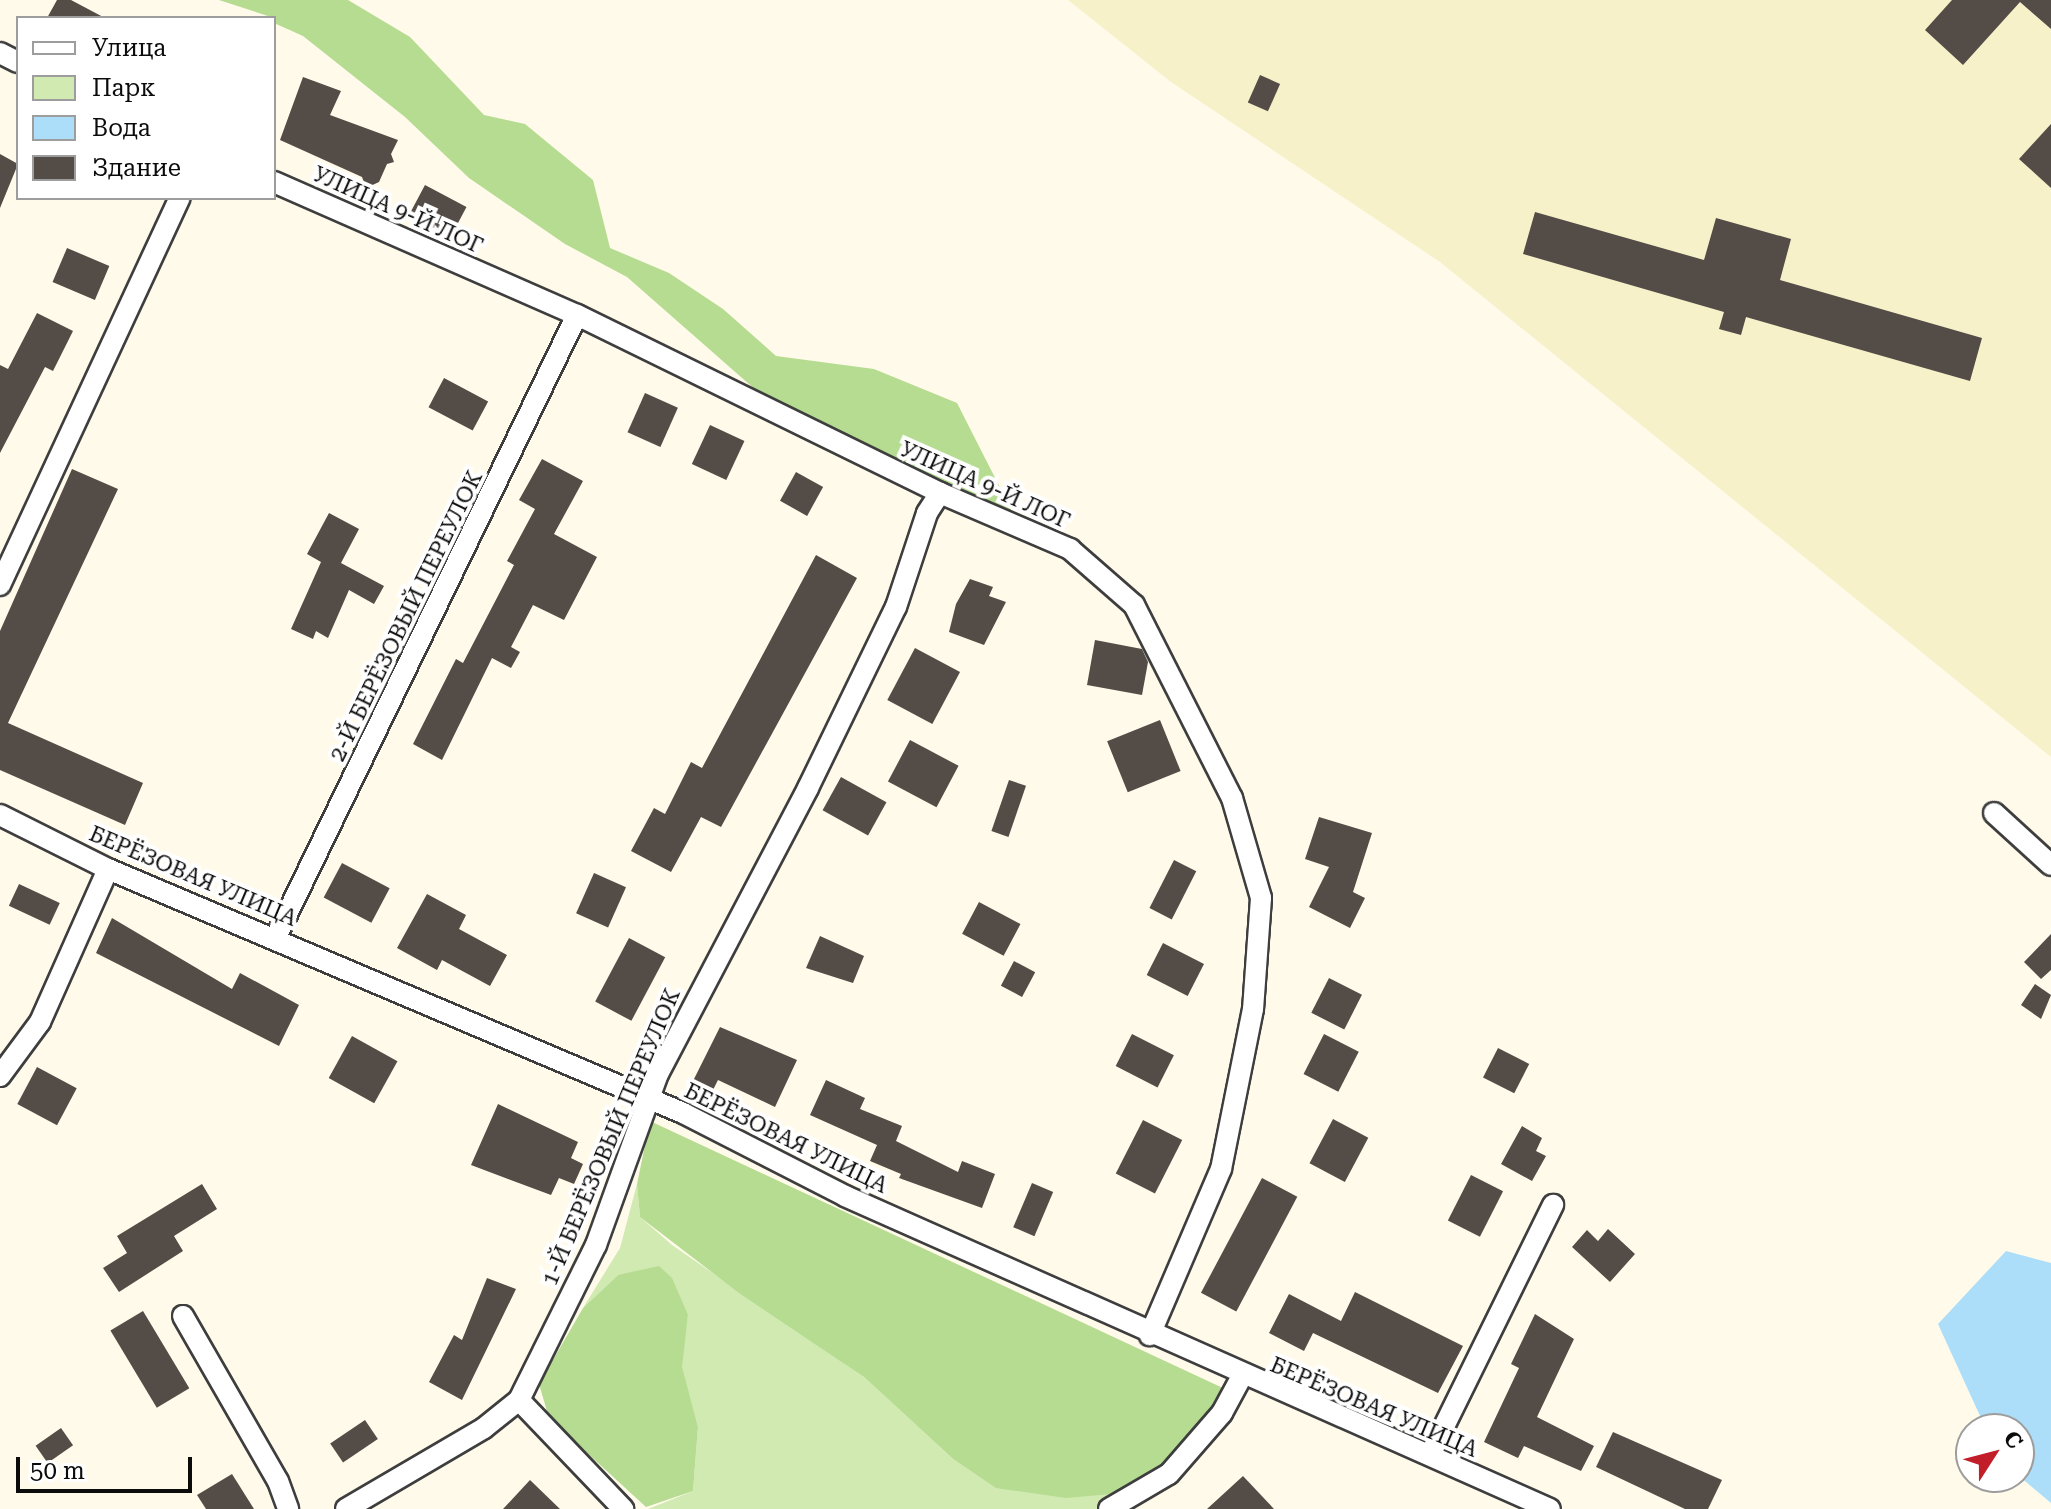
<!DOCTYPE html>
<html>
<head>
<meta charset="utf-8">
<style>
	body { margin:0 }
	#map { position:relative; width:2051px; height:1509px; overflow:hidden; background:#fffaea; font-family:"Roboto Serif",serif }
	div>[style] { position:absolute }
	.farmland>* { inset:0; background:#f6f1c9 }
	.green>* { inset:0; background:#d1eab2 }
	.forest>* { inset:0; background:#b5dc91 }
	.water>* { inset:0; background:#acdef9 }
	.building>* { inset:0; background:#544c47; transform-origin:0 0 }
	.roads { filter:drop-shadow(2px 0 #3e3e3e) drop-shadow(-2px 0 #3e3e3e) drop-shadow(0 2px #3e3e3e) drop-shadow(0 -2px #3e3e3e) }
	.minor>* { height:20px; margin:-10px; padding:0 10px; transform-origin:10px; border-radius:10px; background:#fff }
	span { translate:-50% -50%; white-space:nowrap; text-align:center; line-height:1.15; -webkit-text-stroke:8px #fff; paint-order:stroke }
	.street-label { font-size:22px; color:#0b0b0b }
	.legend { position:absolute; left:16px; top:16px; width:260px; height:184px; box-sizing:border-box; background:#fff; border:2px solid #9d9d9d; margin:0; padding:10px 14px; list-style:none; font-size:24px; color:#0b0b0b }
	.legend li { display:flex; align-items:center; gap:16px; height:40px }
	.legend b { width:40px; border:2px solid #9d9d9d }
	.north { position:absolute; left:1955px; top:1413px; width:80px; height:80px; box-sizing:border-box; background:#fff; border:2px solid #9d9d9d; border-radius:50%; rotate:54deg; font-size:22px; font-weight:700; line-height:32px; text-align:center; color:#0b0b0b }
	.north::after { content:''; display:block; margin:auto; width:28px; height:36px; background:#c11e2a; clip-path:polygon(50% 0,100% 100%,50% 72%,0 100%) }
	.scale { position:absolute; left:16px; top:1457px; width:176px; height:36px; box-sizing:border-box; border:4px solid #0b0b0b; border-top:0; padding-left:10px; font-size:24px; line-height:28px; white-space:nowrap; color:#0b0b0b; -webkit-text-stroke:6px #fff; paint-order:stroke }
</style>
</head>
<body>
<div id="map">
	<div class="farmland">
		<i style="clip-path:polygon(1068px 0,2051px 0,2051px 757px,1440px 262px,1171px 82px)"></i>
	</div>
	<div class="green">
		<i style="clip-path:polygon(637px 1184px,640px 1217px,672px 1245px,864px 1377px,952px 1458px,1122px 1493px,1114px 1509px,648px 1509px,693px 1491px,698px 1427px,681px 1367px,688px 1315px,618px 1275px,583px 1308px,620px 1248px)"></i>
	</div>
	<div class="forest">
		<i style="clip-path:polygon(219px 0,348px 0,410px 37px,484px 115px,525px 124px,593px 180px,610px 248px,669px 273px,723px 309px,776px 356px,874px 369px,957px 403px,1016px 519px,766px 399px,627px 277px,565px 244px,469px 178px,405px 117px,303px 36px,274px 23px,274px 18px)"></i>
		<i style="clip-path:polygon(650px 1121px,1225px 1389px,1220px 1411px,1155px 1473px,1122px 1493px,1066px 1498px,996px 1488px,952px 1458px,864px 1377px,739px 1293px,640px 1217px,637px 1184px)"></i>
		<i style="clip-path:polygon(659px 1266px,672px 1278px,688px 1315px,682px 1367px,698px 1427px,693px 1491px,646px 1507px,549px 1418px,539px 1384px,583px 1308px,618px 1275px)"></i>
	</div>
	<div class="water">
		<i style="clip-path:polygon(2006px 1251px,2051px 1263px,2051px 1503px,2019px 1476px,2019px 1429px,1986px 1429px,1938px 1324px)"></i>
	</div>
	<div class="building">
		<i style="clip-path:polygon(57px 0,71px 0,105px 18px,47px 18px)"></i>
		<i style="clip-path:polygon(1952px 0,2051px 0,2051px 29px,2020px 2px,1963px 65px,1925px 30px)"></i>
		<i style="left:1260px;top:75px;width:22px;height:30px;rotate:24deg"></i>
		<i style="clip-path:polygon(303px 77px,341px 91px,330px 115px,398px 140px,391px 154px,394px 162px,387px 164px,379px 182px,366px 188px,362px 177px,280px 140px)"></i>
		<i style="clip-path:polygon(2051px 124px,2051px 188px,2019px 159px)"></i>
		<i style="clip-path:polygon(0 154px,18px 164px,0 208px)"></i>
		<i style="left:425px;top:185px;width:47px;height:34px;rotate:28deg"></i>
		<i style="clip-path:polygon(1535px 212px,1704px 260px,1716px 218px,1791px 239px,1780px 280px,1982px 338px,1970px 381px,1746px 317px,1741px 335px,1719px 329px,1724px 312px,1523px 254px)"></i>
		<i style="left:67px;top:248px;width:46px;height:37px;rotate:23deg"></i>
		<i style="clip-path:polygon(37px 313px,73px 331px,53px 371px,45px 367px,0 453px,0 365px,8px 369px)"></i>
		<i style="left:444px;top:378px;width:50px;height:33px;rotate:28deg"></i>
		<i style="left:645px;top:393px;width:36px;height:43px;rotate:24deg"></i>
		<i style="left:710px;top:425px;width:38px;height:43px;rotate:25deg"></i>
		<i style="clip-path:polygon(542px 459px,583px 481px,554px 534px,597px 557px,564px 620px,533px 605px,511px 647px,520px 652px,511px 668px,492px 658px,442px 760px,413px 744px,456px 659px,463px 663px,514px 565px,507px 561px,535px 509px,519px 500px)"></i>
		<i style="clip-path:polygon(72px 469px,118px 489px,8px 723px,143px 783px,125px 825px,0 770px,0 631px)"></i>
		<i style="left:796px;top:472px;width:31px;height:33px;rotate:29deg"></i>
		<i style="clip-path:polygon(329px 513px,359px 529px,341px 563px,384px 586px,374px 604px,349px 590px,328px 638px,316px 631px,313px 639px,291px 629px,321px 562px,307px 554px)"></i>
		<i style="clip-path:polygon(816px 555px,857px 578px,721px 827px,701px 817px,671px 872px,631px 851px,654px 808px,665px 814px,691px 762px,702px 768px)"></i>
		<i style="clip-path:polygon(970px 579px,993px 587px,989px 596px,1006px 602px,984px 645px,949px 632px,956px 604px)"></i>
		<i style="clip-path:polygon(1095px 640px,1142px 649px,1148px 662px,1142px 695px,1087px 685px)"></i>
		<i style="left:915px;top:648px;width:51px;height:59px;rotate:28deg"></i>
		<i style="left:1160px;top:720px;width:55px;height:57px;rotate:68deg"></i>
		<i style="left:910px;top:740px;width:55px;height:47px;rotate:28deg"></i>
		<i style="left:841px;top:777px;width:52px;height:38px;rotate:29deg"></i>
		<i style="left:1009px;top:780px;width:18px;height:54px;rotate:19deg"></i>
		<i style="clip-path:polygon(1319px 817px,1372px 833px,1353px 892px,1365px 898px,1350px 928px,1309px 907px,1329px 867px,1305px 859px)"></i>
		<i style="left:1174px;top:860px;width:25px;height:54px;rotate:27deg"></i>
		<i style="left:342px;top:863px;width:54px;height:39px;rotate:28deg"></i>
		<i style="left:594px;top:873px;width:35px;height:44px;rotate:24deg"></i>
		<i style="left:19px;top:884px;width:45px;height:24px;rotate:25deg"></i>
		<i style="clip-path:polygon(427px 894px,466px 915px,459px 929px,507px 955px,490px 986px,442px 960px,437px 970px,397px 948px)"></i>
		<i style="left:979px;top:902px;width:47px;height:36px;rotate:28deg"></i>
		<i style="clip-path:polygon(112px 918px,232px 989px,240px 973px,299px 1005px,279px 1046px,96px 953px)"></i>
		<i style="clip-path:polygon(2051px 934px,2051px 970px,2041px 979px,2024px 962px)"></i>
		<i style="clip-path:polygon(820px 936px,864px 956px,853px 983px,806px 968px)"></i>
		<i style="left:629px;top:938px;width:41px;height:72px;rotate:28deg"></i>
		<i style="left:1163px;top:943px;width:46px;height:36px;rotate:27deg"></i>
		<i style="left:1014px;top:961px;width:24px;height:28px;rotate:28deg"></i>
		<i style="left:1329px;top:978px;width:37px;height:39px;rotate:27deg"></i>
		<i style="clip-path:polygon(2035px 984px,2051px 995px,2041px 1019px,2021px 1005px)"></i>
		<i style="clip-path:polygon(720px 1027px,797px 1060px,775px 1107px,718px 1080px,709px 1098px,689px 1089px)"></i>
		<i style="left:1132px;top:1034px;width:47px;height:36px;rotate:27deg"></i>
		<i style="left:1324px;top:1034px;width:39px;height:45px;rotate:27deg"></i>
		<i style="left:352px;top:1036px;width:52px;height:48px;rotate:29deg"></i>
		<i style="left:1498px;top:1048px;width:35px;height:33px;rotate:27deg"></i>
		<i style="left:37px;top:1067px;width:45px;height:42px;rotate:28deg"></i>
		<i style="clip-path:polygon(826px 1080px,865px 1098px,860px 1109px,902px 1126px,896px 1141px,958px 1172px,962px 1161px,995px 1174px,982px 1208px,899px 1178px,901px 1174px,870px 1161px,877px 1145px,810px 1115px)"></i>
		<i style="clip-path:polygon(498px 1104px,578px 1142px,571px 1158px,583px 1164px,574px 1184px,559px 1178px,551px 1195px,471px 1165px)"></i>
		<i style="left:1333px;top:1119px;width:40px;height:50px;rotate:28deg"></i>
		<i style="left:1143px;top:1120px;width:44px;height:60px;rotate:27deg"></i>
		<i style="clip-path:polygon(1522px 1126px,1542px 1138px,1536px 1151px,1546px 1156px,1532px 1181px,1501px 1164px)"></i>
		<i style="left:1471px;top:1175px;width:36px;height:51px;rotate:27deg"></i>
		<i style="left:1262px;top:1178px;width:40px;height:130px;rotate:28deg"></i>
		<i style="left:1032px;top:1183px;width:23px;height:48px;rotate:23deg"></i>
		<i style="clip-path:polygon(202px 1184px,217px 1209px,174px 1236px,183px 1251px,119px 1292px,103px 1268px,127px 1253px,117px 1236px)"></i>
		<i style="clip-path:polygon(1608px 1229px,1635px 1254px,1610px 1282px,1572px 1247px,1587px 1230px,1598px 1241px)"></i>
		<i style="clip-path:polygon(487px 1278px,516px 1289px,462px 1400px,429px 1382px,454px 1335px,462px 1340px)"></i>
		<i style="clip-path:polygon(1355px 1292px,1463px 1346px,1438px 1393px,1313px 1333px,1304px 1351px,1269px 1333px,1289px 1294px,1341px 1321px)"></i>
		<i style="left:143px;top:1311px;width:90px;height:38px;rotate:59deg"></i>
		<i style="clip-path:polygon(1535px 1314px,1574px 1339px,1537px 1417px,1594px 1446px,1581px 1471px,1524px 1446px,1518px 1458px,1484px 1442px,1519px 1368px,1511px 1364px)"></i>
		<i style="left:365px;top:1420px;width:23px;height:42px;rotate:56deg"></i>
		<i style="left:61px;top:1428px;width:21px;height:31px;rotate:55deg"></i>
		<i style="clip-path:polygon(1613px 1432px,1722px 1480px,1708px 1509px,1685px 1509px,1596px 1467px)"></i>
		<i style="clip-path:polygon(232px 1474px,254px 1509px,206px 1509px,197px 1495px)"></i>
		<i style="clip-path:polygon(1243px 1476px,1274px 1509px,1207px 1509px)"></i>
		<i style="clip-path:polygon(530px 1480px,560px 1509px,503px 1509px)"></i>
	</div>
	<div class="roads">
		<div class="minor">
			<i style="left:0;top:53px;width:20px;rotate:27deg"></i>
			<i style="left:274px;top:182px;width:331px;rotate:23.7deg"></i>
			<i style="left:577px;top:315px;width:404px;rotate:26.1deg"></i>
			<i style="left:940px;top:493px;width:142px;rotate:23.3deg"></i>
			<i style="left:1070px;top:549px;width:85px;rotate:41.2deg"></i>
			<i style="left:1134px;top:605px;width:216px;rotate:63.1deg"></i>
			<i style="left:1232px;top:798px;width:104px;rotate:73.8deg"></i>
			<i style="left:1261px;top:898px;width:111px;rotate:94.1deg"></i>
			<i style="left:1253px;top:1009px;width:163px;rotate:101.3deg"></i>
			<i style="left:1221px;top:1169px;width:181px;rotate:113.2deg"></i>
			<i style="left:0;top:585px;width:427px;rotate:-65.1deg"></i>
			<i style="left:1994px;top:813px;width:77px;rotate:42.4deg"></i>
			<i style="left:0;top:815px;width:121px;rotate:26.6deg"></i>
			<i style="left:108px;top:869px;width:625px;rotate:22.99deg"></i>
			<i style="left:683px;top:1113px;width:182px;rotate:27.1deg"></i>
			<i style="left:845px;top:1196px;width:771px;rotate:23.94deg"></i>
			<i style="left:276px;top:937px;width:691px;rotate:-64.18deg"></i>
			<i style="left:0;top:1076px;width:67px;rotate:-53.5deg"></i>
			<i style="left:40px;top:1022px;width:167px;rotate:-66deg"></i>
			<i style="left:183px;top:1316px;width:190px;rotate:60.1deg"></i>
			<i style="left:278px;top:1481px;width:30px;rotate:70deg"></i>
			<i style="left:519px;top:1400px;width:151px;rotate:46.3deg"></i>
			<i style="left:1430px;top:1455px;width:279px;rotate:-63.8deg"></i>
			<i style="left:346px;top:1509px;width:160px;rotate:-30.4deg"></i>
			<i style="left:484px;top:1428px;width:45px;rotate:-38.7deg"></i>
			<i style="left:519px;top:1400px;width:173px;rotate:-63.6deg"></i>
			<i style="left:596px;top:1245px;width:182px;rotate:-70.1deg"></i>
			<i style="left:658px;top:1074px;width:323px;rotate:-62.3deg"></i>
			<i style="left:808px;top:788px;width:201px;rotate:-64.1deg"></i>
			<i style="left:896px;top:607px;width:99px;rotate:-71.7deg"></i>
			<i style="left:927px;top:513px;width:24px;rotate:-57deg"></i>
			<i style="left:1109px;top:1509px;width:69px;rotate:-30.3deg"></i>
			<i style="left:1169px;top:1474px;width:81px;rotate:-49deg"></i>
			<i style="left:1222px;top:1413px;width:42px;rotate:-61.6deg"></i>
		</div>
	</div>
	<div class="street-label">
		<span style="left:398px;top:210px;rotate:24deg">УЛИЦА 9-Й ЛОГ</span>
		<span style="left:985px;top:485px;rotate:24deg">УЛИЦА 9-Й ЛОГ</span>
		<span style="left:406px;top:616px;rotate:-64deg">2-Й БЕРЁЗОВЫЙ ПЕРЕУЛОК</span>
		<span style="left:193px;top:876px;rotate:23deg">БЕРЁЗОВАЯ УЛИЦА</span>
		<span style="left:611px;top:1137px;rotate:-67deg">1-Й БЕРЁЗОВЫЙ ПЕРЕУЛОК</span>
		<span style="left:786px;top:1138px;rotate:26deg">БЕРЁЗОВАЯ УЛИЦА</span>
		<span style="left:1374px;top:1407px;rotate:23deg">БЕРЁЗОВАЯ УЛИЦА</span>
	</div>
	<ul class="legend">
	<li><b style="height:10px;background:#fff"></b>Улица</li>
	<li><b style="height:22px;background:#d1eab2"></b>Парк</li>
	<li><b style="height:22px;background:#acdef9"></b>Вода</li>
	<li><b style="height:22px;background:#544c47"></b>Здание</li>
	</ul>
	<div class="north">С</div>
	<div class="scale">50 m</div>
</div>
</body>
</html>
